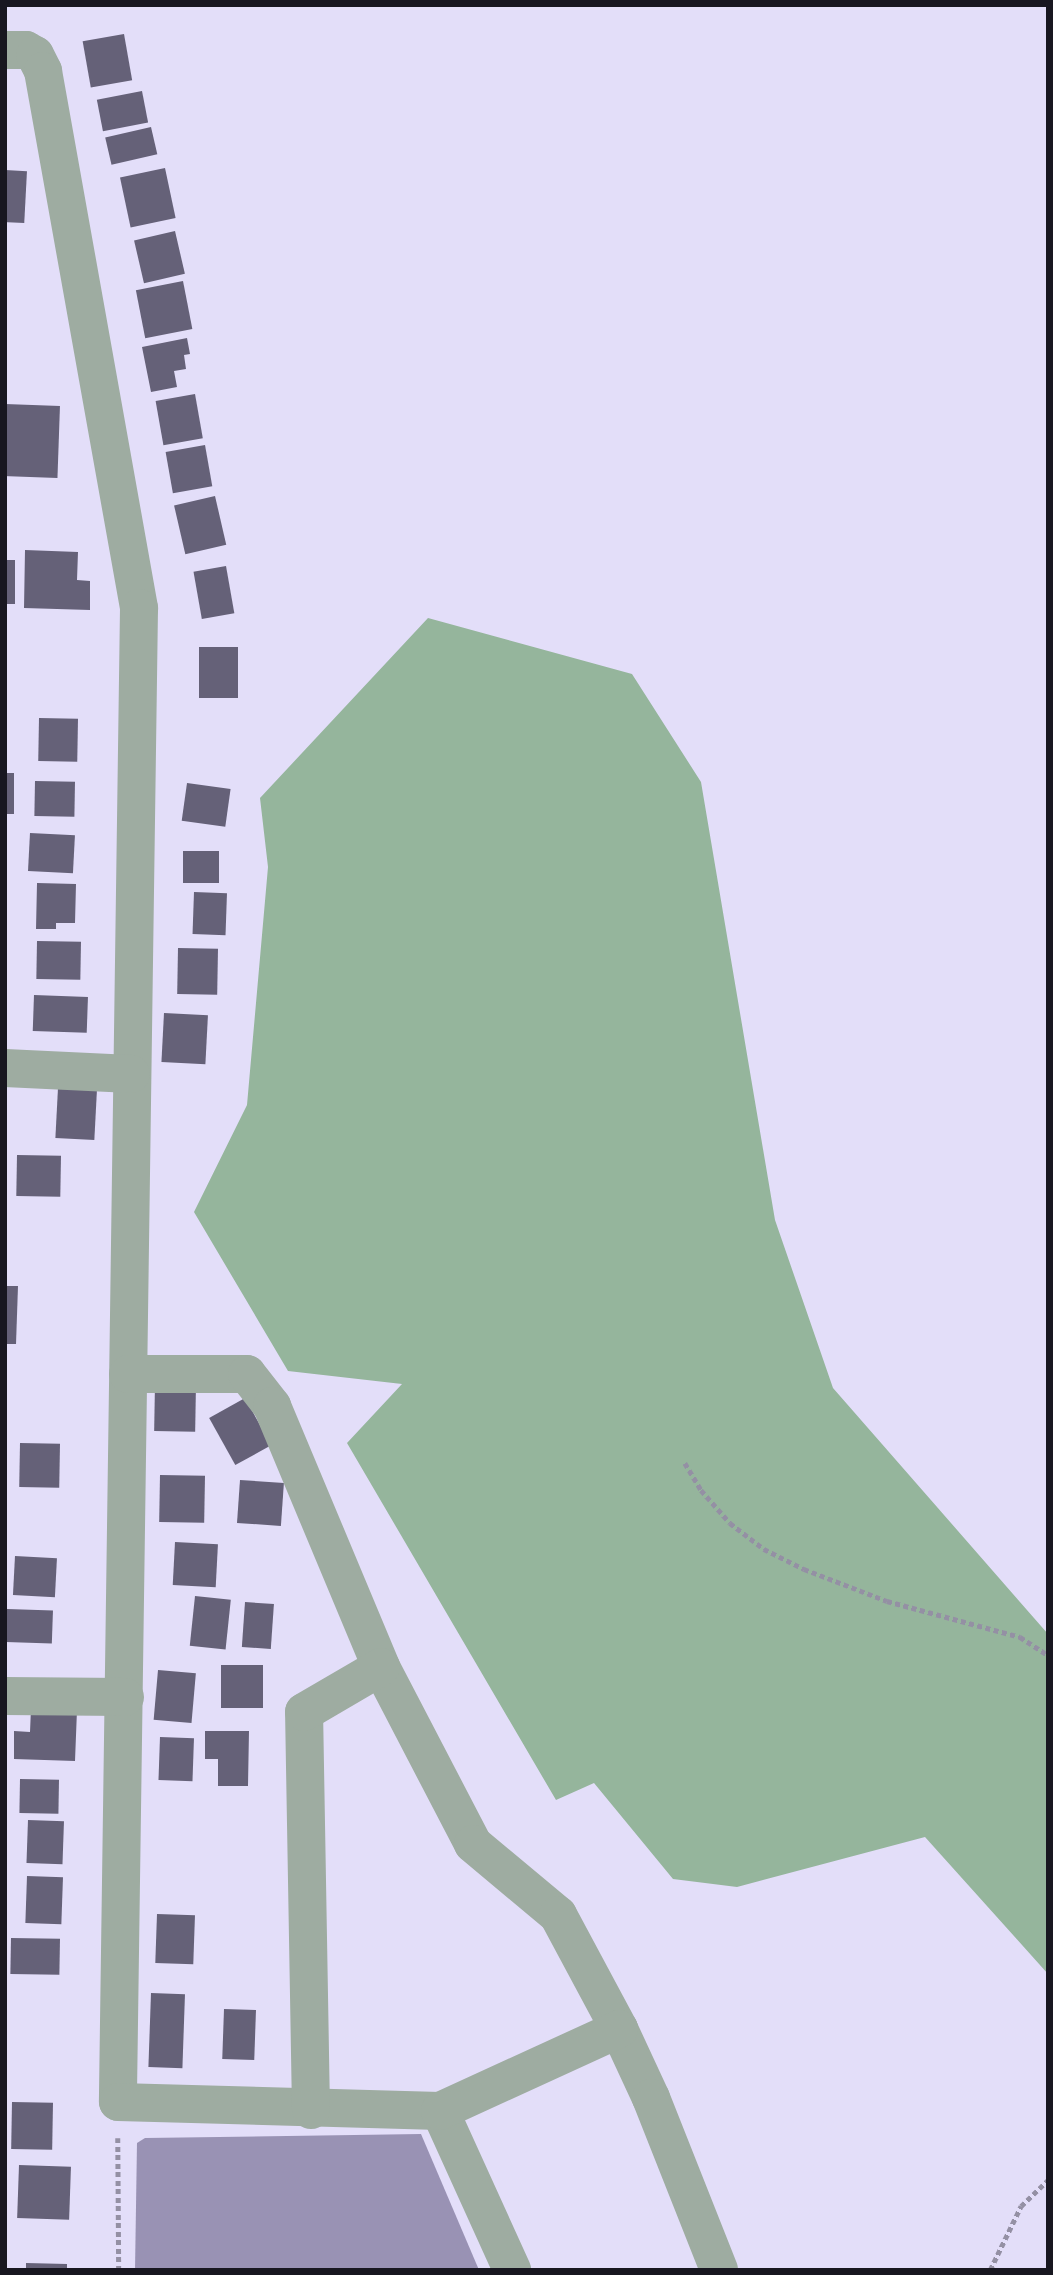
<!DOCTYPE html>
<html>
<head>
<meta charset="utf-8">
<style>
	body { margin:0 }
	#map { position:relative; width:1053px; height:2275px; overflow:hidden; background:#e3def9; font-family:"Varela Round",sans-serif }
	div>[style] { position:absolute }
	.forest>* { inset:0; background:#95b59c }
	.water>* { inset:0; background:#9992b4 }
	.building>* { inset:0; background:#656178; transform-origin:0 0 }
	.path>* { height:4.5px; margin-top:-2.25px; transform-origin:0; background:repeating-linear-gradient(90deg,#9490a4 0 5px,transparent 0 8.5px) }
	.minor>* { height:38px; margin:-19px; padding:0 19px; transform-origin:19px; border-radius:19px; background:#9eaca1 }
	span { translate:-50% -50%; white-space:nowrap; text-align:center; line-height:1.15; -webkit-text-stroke:7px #fff; paint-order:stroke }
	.frame { position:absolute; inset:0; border:7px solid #181720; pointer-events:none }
</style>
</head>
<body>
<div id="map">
	<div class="forest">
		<i style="clip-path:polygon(428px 618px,632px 674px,701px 782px,775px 1220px,833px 1388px,1048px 1634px,1048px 1974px,925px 1837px,737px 1887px,673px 1879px,594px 1783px,556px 1800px,347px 1443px,402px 1384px,288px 1371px,194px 1212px,247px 1105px,268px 867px,260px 798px)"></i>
	</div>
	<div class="water">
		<i style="clip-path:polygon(421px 2134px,479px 2270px,135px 2270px,137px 2143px,145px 2138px)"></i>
	</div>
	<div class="building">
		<i style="left:124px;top:34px;width:47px;height:42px;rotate:80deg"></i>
		<i style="left:142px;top:91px;width:32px;height:46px;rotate:79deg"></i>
		<i style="left:151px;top:127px;width:28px;height:47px;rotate:77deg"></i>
		<i style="left:165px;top:168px;width:51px;height:46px;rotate:78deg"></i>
		<i style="left:5px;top:170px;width:22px;height:52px;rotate:3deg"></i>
		<i style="left:175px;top:231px;width:44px;height:42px;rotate:77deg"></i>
		<i style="left:183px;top:281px;width:49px;height:48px;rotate:79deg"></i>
		<i style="clip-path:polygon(187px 338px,190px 354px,184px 355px,186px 369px,174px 371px,177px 387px,151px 392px,142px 347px)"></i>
		<i style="left:195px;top:394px;width:45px;height:40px;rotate:80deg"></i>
		<i style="left:5px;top:404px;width:55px;height:72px;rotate:2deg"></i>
		<i style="left:205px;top:445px;width:42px;height:40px;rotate:80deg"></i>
		<i style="left:215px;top:496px;width:50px;height:42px;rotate:77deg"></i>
		<i style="clip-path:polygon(25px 550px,78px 552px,77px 580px,90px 581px,90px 610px,24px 608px)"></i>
		<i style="left:5px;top:560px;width:10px;height:44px"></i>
		<i style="left:226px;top:566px;width:48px;height:33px;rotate:80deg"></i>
		<i style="left:238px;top:647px;width:51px;height:39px;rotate:90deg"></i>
		<i style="left:39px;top:718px;width:39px;height:43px;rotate:1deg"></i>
		<i style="left:5px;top:773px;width:9px;height:41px"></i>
		<i style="left:35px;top:781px;width:40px;height:35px;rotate:1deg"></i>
		<i style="left:187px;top:783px;width:44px;height:38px;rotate:8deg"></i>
		<i style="left:30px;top:833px;width:45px;height:38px;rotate:3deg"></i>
		<i style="left:183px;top:851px;width:36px;height:32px"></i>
		<i style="clip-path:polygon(37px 883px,76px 884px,75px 923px,56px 923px,56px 929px,36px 929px)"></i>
		<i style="left:194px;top:892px;width:33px;height:42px;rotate:2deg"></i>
		<i style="left:37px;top:941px;width:44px;height:38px;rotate:1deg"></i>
		<i style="left:178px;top:948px;width:40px;height:46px;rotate:1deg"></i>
		<i style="left:34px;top:995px;width:54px;height:36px;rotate:2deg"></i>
		<i style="left:164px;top:1013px;width:44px;height:49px;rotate:3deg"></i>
		<i style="left:58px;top:1088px;width:39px;height:50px;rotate:3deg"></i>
		<i style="left:17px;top:1155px;width:44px;height:41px;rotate:1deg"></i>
		<i style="clip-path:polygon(5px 1286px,18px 1286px,16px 1344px,5px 1344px)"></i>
		<i style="left:155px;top:1383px;width:41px;height:48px;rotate:1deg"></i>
		<i style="left:245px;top:1398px;width:54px;height:41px;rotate:61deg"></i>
		<i style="left:20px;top:1443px;width:40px;height:44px;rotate:1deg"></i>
		<i style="left:160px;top:1475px;width:45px;height:47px;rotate:1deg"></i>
		<i style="left:240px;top:1480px;width:44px;height:43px;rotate:4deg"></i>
		<i style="left:175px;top:1542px;width:43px;height:43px;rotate:3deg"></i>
		<i style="left:15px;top:1556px;width:42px;height:39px;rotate:3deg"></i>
		<i style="left:195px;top:1596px;width:36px;height:50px;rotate:6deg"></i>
		<i style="left:245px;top:1602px;width:29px;height:45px;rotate:4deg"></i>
		<i style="left:7px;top:1609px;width:46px;height:33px;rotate:2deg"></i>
		<i style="left:221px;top:1665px;width:42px;height:43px"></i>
		<i style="left:158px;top:1670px;width:38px;height:50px;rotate:5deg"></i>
		<i style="clip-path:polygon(31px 1708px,77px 1710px,75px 1761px,14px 1759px,14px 1731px,30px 1732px)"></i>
		<i style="clip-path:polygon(205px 1731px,249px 1731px,248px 1786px,218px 1786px,218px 1759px,205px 1759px)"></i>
		<i style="left:160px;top:1737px;width:34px;height:43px;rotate:2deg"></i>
		<i style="left:20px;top:1779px;width:39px;height:34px;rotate:1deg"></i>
		<i style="left:28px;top:1820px;width:36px;height:43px;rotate:2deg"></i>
		<i style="left:27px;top:1876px;width:36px;height:47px;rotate:2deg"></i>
		<i style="left:157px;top:1914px;width:38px;height:49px;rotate:2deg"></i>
		<i style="left:11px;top:1938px;width:49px;height:36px;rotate:1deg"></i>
		<i style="left:151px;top:1993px;width:34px;height:74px;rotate:2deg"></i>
		<i style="left:224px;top:2009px;width:32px;height:50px;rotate:2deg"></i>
		<i style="left:12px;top:2102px;width:41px;height:47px;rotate:1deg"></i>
		<i style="left:19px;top:2165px;width:52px;height:53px;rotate:2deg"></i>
		<i style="clip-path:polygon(26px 2263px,67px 2264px,67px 2270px,26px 2270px)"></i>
	</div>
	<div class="path">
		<i style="left:685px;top:1463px;width:31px;rotate:59deg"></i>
		<i style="left:701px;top:1490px;width:44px;rotate:48.7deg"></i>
		<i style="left:730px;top:1523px;width:43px;rotate:37.4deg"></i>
		<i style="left:764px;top:1549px;width:45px;rotate:26.6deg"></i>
		<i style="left:804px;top:1569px;width:89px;rotate:21.1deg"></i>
		<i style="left:887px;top:1601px;width:138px;rotate:15.1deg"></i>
		<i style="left:1020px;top:1637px;width:33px;rotate:33deg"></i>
		<i style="left:118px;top:2138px;width:132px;rotate:89.6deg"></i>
		<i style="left:990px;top:2270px;width:71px;rotate:-64.2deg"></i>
		<i style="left:1021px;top:2206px;width:37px;rotate:-44deg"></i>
	</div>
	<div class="minor">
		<i style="left:5px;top:50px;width:21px"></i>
		<i style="left:26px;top:50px;width:10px;rotate:29deg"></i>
		<i style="left:35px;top:55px;width:18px;rotate:63deg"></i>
		<i style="left:43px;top:71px;width:546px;rotate:79.86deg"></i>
		<i style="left:139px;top:608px;width:1494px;rotate:90.81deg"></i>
		<i style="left:118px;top:2102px;width:322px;rotate:1.6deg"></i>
		<i style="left:440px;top:2111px;width:175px;rotate:65.6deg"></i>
		<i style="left:5px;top:1068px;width:126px;rotate:2.7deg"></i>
		<i style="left:128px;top:1374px;width:119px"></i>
		<i style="left:247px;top:1374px;width:41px;rotate:52deg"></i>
		<i style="left:272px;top:1406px;width:283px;rotate:67.3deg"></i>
		<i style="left:381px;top:1667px;width:199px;rotate:62.5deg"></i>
		<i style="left:473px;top:1844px;width:111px;rotate:39.9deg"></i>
		<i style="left:558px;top:1915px;width:129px;rotate:61.8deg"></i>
		<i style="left:619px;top:2029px;width:76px;rotate:65.1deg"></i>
		<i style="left:651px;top:2098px;width:185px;rotate:68.4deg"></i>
		<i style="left:5px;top:1696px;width:120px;rotate:0.5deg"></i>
		<i style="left:311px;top:2110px;width:398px;rotate:-91deg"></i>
		<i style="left:304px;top:1712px;width:89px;rotate:-30.3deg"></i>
		<i style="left:440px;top:2111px;width:197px;rotate:-24.6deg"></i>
	</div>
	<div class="frame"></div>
</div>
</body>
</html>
